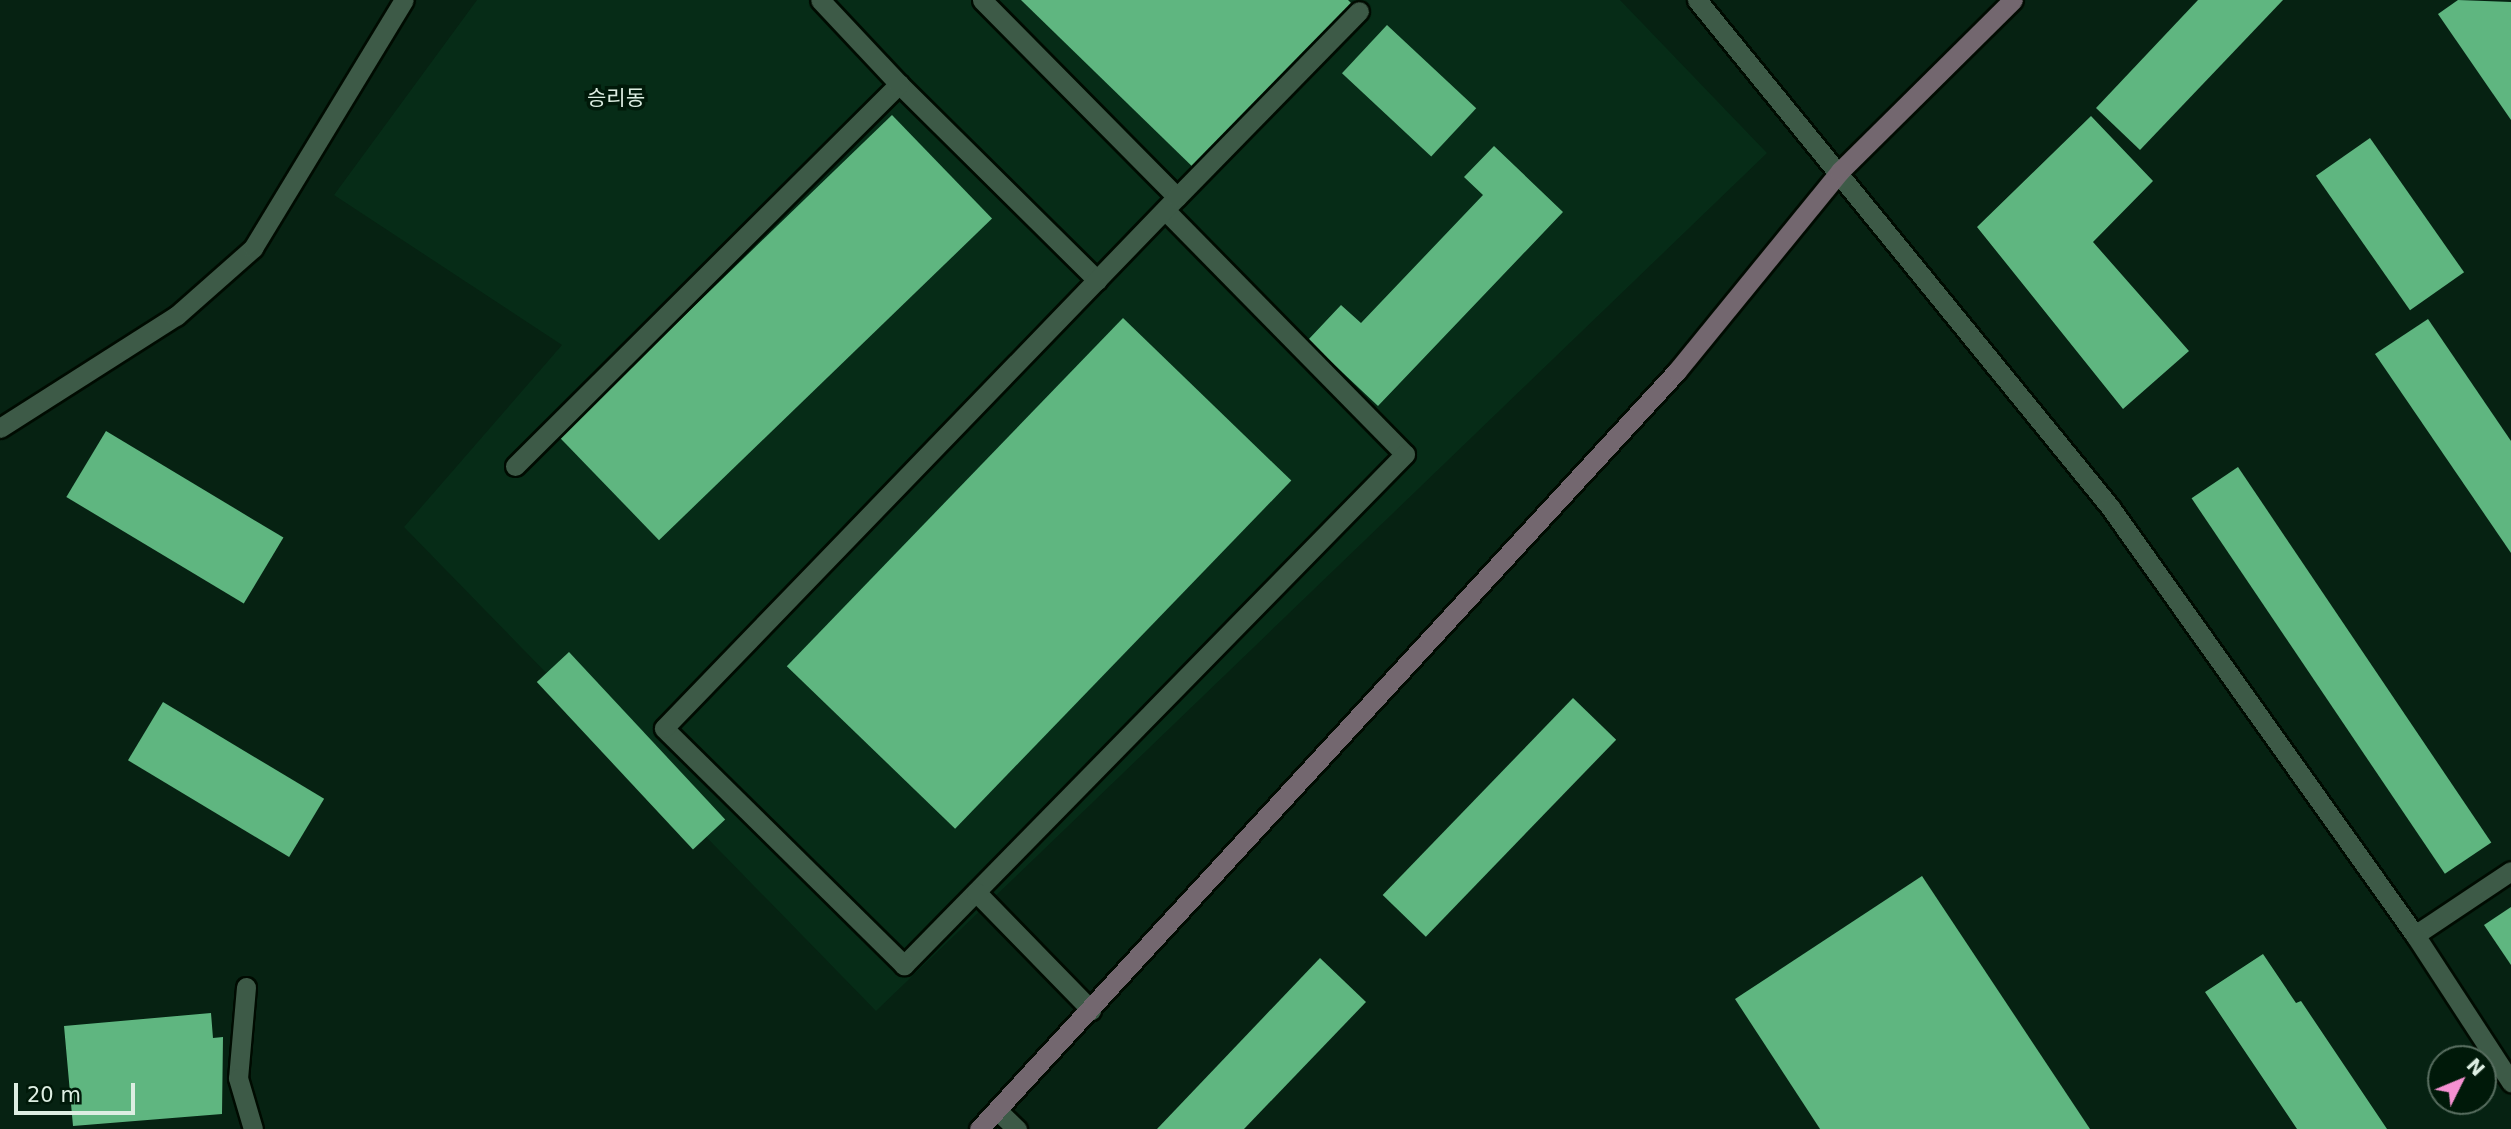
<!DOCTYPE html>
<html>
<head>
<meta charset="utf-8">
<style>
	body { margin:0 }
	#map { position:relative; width:2511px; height:1129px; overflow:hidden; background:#062212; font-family:"DejaVu Sans","Noto Sans KR",sans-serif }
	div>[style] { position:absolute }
	.built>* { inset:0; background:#062c17 }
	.building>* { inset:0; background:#5fb680; transform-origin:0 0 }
	.roads { filter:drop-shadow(2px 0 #000b01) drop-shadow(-2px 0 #000b01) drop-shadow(0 2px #000b01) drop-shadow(0 -2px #000b01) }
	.service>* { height:19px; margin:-9.5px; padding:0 9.5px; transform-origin:9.5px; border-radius:9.5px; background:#3d5a47 }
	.minor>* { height:19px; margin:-9.5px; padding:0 9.5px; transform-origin:9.5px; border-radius:9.5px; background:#3d5a47 }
	.tertiary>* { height:19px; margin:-9.5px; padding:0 9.5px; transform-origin:9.5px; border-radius:9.5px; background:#3d5a47 }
	.secondary>* { height:19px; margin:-9.5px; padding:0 9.5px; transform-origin:9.5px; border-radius:9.5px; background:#73676f }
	span { translate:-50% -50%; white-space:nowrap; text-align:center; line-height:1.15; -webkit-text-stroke:7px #001909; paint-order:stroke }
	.quarter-label { font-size:21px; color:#ddeee2 }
	.north { position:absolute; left:2427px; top:1045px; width:70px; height:70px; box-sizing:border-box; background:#001909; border:2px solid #586e60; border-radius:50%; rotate:47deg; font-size:19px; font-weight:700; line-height:28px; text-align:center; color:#ddeee2 }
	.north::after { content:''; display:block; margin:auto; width:24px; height:32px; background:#f591d2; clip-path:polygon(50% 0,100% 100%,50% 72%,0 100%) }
	.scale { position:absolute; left:14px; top:1083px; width:121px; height:32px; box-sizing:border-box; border:4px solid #ddeee2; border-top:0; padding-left:9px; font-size:21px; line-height:24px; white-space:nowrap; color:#ddeee2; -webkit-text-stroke:5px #001909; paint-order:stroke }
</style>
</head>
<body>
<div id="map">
	<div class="built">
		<i style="clip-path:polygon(477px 0,1620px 0,1767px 153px,876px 1011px,404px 527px,562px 345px,334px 195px)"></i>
	</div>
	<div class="building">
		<i style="clip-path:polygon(1021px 0,1348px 0,1359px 11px,1201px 175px)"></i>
		<i style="clip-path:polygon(2198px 0,2283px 0,2140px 150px,2096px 108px)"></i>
		<i style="clip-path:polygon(2458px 0,2511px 2px,2511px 120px,2438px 14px)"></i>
		<i style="left:1387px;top:25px;width:122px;height:66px;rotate:43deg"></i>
		<i style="left:892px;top:115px;width:144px;height:463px;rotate:46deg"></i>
		<i style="clip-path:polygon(2091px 116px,2153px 181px,2093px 242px,2189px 351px,2123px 409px,1977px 227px)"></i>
		<i style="left:2370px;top:138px;width:164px;height:66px;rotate:55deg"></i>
		<i style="clip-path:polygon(1494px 146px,1563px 212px,1378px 406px,1308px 340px,1341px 305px,1361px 323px,1483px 195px,1464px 177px)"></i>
		<i style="left:1123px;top:318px;width:234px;height:484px;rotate:44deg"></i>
		<i style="clip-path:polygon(2428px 319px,2511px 441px,2511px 553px,2375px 354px)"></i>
		<i style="left:106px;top:431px;width:207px;height:77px;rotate:31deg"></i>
		<i style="left:2238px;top:467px;width:453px;height:56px;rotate:56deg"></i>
		<i style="left:569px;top:652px;width:229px;height:44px;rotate:47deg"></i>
		<i style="left:1573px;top:698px;width:60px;height:274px;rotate:44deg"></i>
		<i style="left:163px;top:702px;width:188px;height:68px;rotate:31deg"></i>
		<i style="clip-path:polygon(1922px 876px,2090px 1129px,1820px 1129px,1735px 999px)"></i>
		<i style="clip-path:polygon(2511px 907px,2511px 965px,2484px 925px)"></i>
		<i style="clip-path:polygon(2263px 954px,2296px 1003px,2301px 1001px,2387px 1129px,2297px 1129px,2205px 992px)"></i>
		<i style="clip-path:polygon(1320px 958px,1366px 1002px,1244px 1129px,1157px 1129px)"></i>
		<i style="clip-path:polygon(211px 1013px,213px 1038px,223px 1037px,222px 1114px,73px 1126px,64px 1026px)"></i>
	</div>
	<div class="roads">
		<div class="service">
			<i style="left:982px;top:0;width:277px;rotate:45.3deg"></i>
			<i style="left:899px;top:84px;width:279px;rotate:44.7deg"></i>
			<i style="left:1165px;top:210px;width:342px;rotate:45.5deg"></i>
			<i style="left:1405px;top:454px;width:716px;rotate:134.43deg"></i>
			<i style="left:904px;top:965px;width:337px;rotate:-135.4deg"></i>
			<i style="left:664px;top:728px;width:738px;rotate:-45.99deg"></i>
			<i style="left:1177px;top:197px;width:260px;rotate:-45.6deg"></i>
			<i style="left:515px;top:466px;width:542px;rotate:-44.85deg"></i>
			<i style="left:899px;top:84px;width:115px;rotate:-133.2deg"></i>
			<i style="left:976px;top:892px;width:165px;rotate:45.7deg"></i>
		</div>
		<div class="minor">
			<i style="left:0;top:428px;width:209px;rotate:-32.5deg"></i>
			<i style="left:176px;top:316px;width:103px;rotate:-41.4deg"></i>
			<i style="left:253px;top:248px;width:290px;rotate:-58.7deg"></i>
			<i style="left:2415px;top:935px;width:115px;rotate:-33.7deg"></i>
			<i style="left:246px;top:987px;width:91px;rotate:95deg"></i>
			<i style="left:238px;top:1078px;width:53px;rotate:73.6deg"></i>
			<i style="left:997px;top:1110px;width:28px;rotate:44deg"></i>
		</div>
		<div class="tertiary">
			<i style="left:1697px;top:0;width:654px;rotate:50.83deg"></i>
			<i style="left:2110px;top:507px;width:526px;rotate:54.53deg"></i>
			<i style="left:2415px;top:935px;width:176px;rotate:56.9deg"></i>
		</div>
		<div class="secondary">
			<i style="left:979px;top:1129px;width:1030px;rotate:-47.36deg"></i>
			<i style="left:1677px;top:371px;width:258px;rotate:-50.8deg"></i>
			<i style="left:1840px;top:171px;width:243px;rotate:-44.7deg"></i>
		</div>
	</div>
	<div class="quarter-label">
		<span style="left:616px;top:98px">승리동</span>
	</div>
	<div class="north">N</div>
	<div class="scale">20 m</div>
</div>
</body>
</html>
